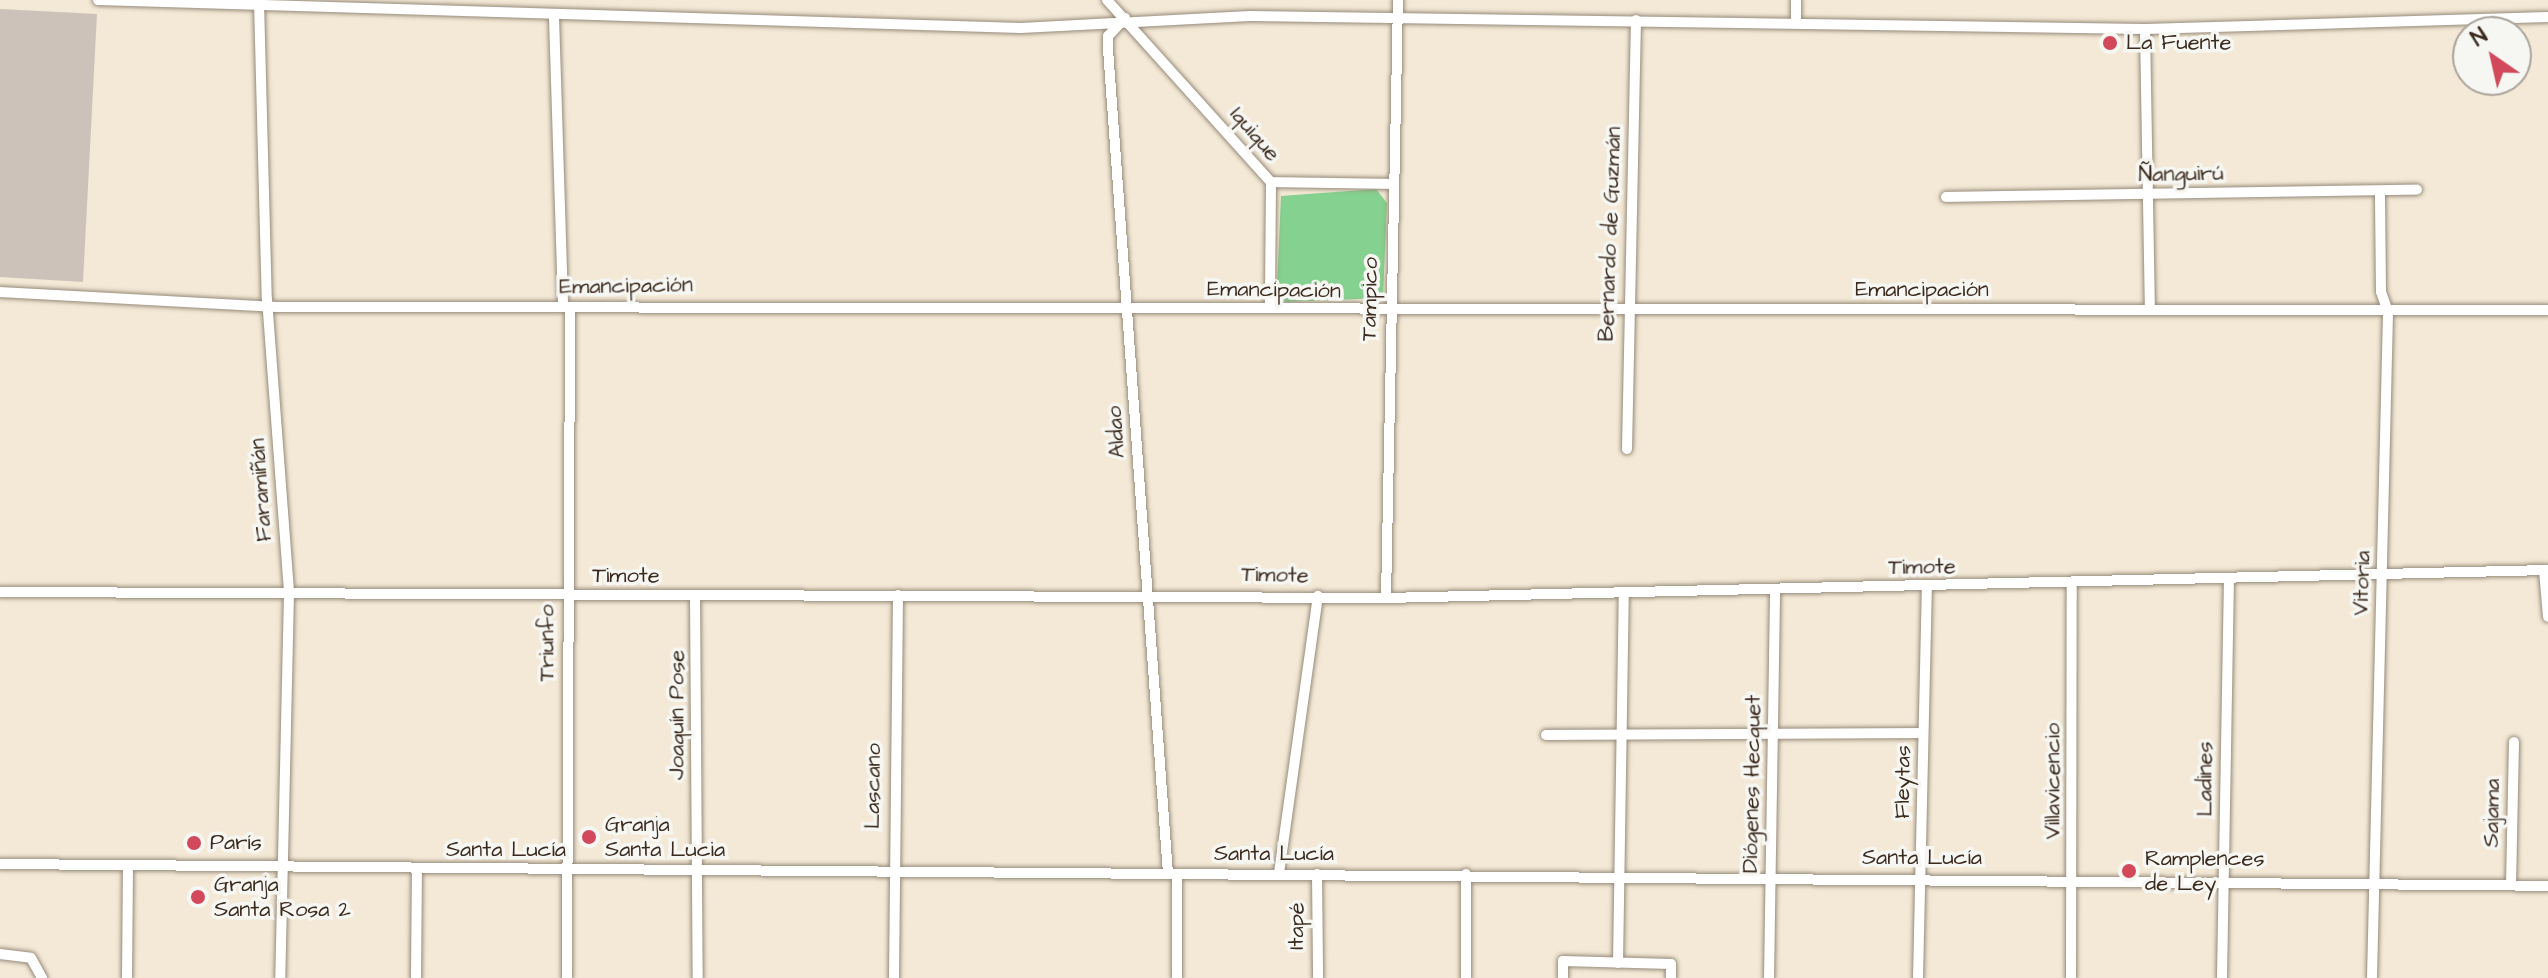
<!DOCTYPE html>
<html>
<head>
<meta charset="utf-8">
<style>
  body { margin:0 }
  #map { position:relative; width:2548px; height:978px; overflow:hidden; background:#f3e9d6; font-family:"Architects Daughter",sans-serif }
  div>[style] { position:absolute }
  .industrial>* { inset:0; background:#ccc2b9 }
  .green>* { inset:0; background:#85d18f }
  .roads { filter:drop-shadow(0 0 2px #978a7a) drop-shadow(0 0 2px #978a7a) }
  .minor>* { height:10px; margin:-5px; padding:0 5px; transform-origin:5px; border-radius:5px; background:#fff }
  .dots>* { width:22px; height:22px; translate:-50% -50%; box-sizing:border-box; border:4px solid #f6f6f2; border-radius:50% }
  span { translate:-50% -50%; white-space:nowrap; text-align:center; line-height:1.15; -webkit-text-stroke:7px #f6f6f2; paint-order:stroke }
  .poi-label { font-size:22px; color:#3b2a1e }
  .left { translate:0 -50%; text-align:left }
  .street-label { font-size:22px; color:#3b2a1e }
  .north { position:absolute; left:2452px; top:16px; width:80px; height:80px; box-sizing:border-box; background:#f6f6f2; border:2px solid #aba49d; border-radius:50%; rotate:326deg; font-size:22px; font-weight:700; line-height:32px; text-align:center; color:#3b2a1e }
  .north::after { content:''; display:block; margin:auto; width:28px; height:36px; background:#d1495b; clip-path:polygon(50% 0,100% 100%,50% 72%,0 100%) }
</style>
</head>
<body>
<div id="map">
  <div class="industrial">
    <div style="clip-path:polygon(0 9px,97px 14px,83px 282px,0 277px)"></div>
  </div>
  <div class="green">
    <div style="clip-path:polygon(1376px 189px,1387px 203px,1383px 298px,1285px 302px,1277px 287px,1281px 196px)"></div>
  </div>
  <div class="roads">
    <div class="minor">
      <div style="left:98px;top:0;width:923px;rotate:1.74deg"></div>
      <div style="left:1021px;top:28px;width:229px;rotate:-3deg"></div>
      <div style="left:1250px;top:16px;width:895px;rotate:0.83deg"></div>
      <div style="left:2145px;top:29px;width:403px;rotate:-1.7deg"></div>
      <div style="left:1107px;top:0;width:245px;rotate:48deg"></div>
      <div style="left:1271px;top:182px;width:126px;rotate:90.5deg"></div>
      <div style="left:259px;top:2px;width:297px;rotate:88.5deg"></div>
      <div style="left:267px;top:299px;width:295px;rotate:85.7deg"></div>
      <div style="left:289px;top:593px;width:385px;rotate:91.3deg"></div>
      <div style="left:554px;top:17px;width:290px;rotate:88.2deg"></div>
      <div style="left:1125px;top:18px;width:25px;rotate:133deg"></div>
      <div style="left:1108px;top:36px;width:13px;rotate:90deg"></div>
      <div style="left:1108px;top:49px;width:827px;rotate:85.84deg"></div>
      <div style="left:1796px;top:22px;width:22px;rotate:-90deg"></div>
      <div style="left:2145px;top:29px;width:281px;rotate:89deg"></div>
      <div style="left:1271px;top:182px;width:121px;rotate:0.9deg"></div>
      <div style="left:1946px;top:197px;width:471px;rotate:-0.9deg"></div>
      <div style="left:0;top:292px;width:277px;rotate:3.1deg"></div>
      <div style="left:277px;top:307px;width:2271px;rotate:0.08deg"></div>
      <div style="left:1627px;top:449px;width:429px;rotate:-88.8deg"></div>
      <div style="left:2544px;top:570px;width:47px;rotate:85.1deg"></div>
      <div style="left:0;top:592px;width:1386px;rotate:0.25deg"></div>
      <div style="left:1386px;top:598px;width:1162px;rotate:-1.38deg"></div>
      <div style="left:695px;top:596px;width:382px;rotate:89.6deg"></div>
      <div style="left:1386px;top:598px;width:598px;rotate:-88.85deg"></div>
      <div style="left:1546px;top:735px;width:377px;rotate:-0.3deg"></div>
      <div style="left:0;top:864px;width:2548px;rotate:0.49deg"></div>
      <div style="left:1279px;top:873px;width:280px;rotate:-82deg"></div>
      <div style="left:1177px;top:874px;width:104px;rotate:90deg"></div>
      <div style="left:1317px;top:874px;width:104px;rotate:89.4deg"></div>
      <div style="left:2511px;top:885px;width:143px;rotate:-88.8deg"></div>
      <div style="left:0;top:954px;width:31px;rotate:7deg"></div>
      <div style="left:31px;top:958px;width:23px;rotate:61deg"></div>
      <div style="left:1618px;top:963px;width:370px;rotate:-89.1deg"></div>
      <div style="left:127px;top:978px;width:111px;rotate:-89.5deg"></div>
      <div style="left:416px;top:978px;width:107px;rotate:-89.5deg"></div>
      <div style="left:567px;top:978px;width:671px;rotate:-89.74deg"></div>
      <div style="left:894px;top:978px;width:383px;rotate:-89.4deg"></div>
      <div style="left:1466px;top:978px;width:104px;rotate:-90deg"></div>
      <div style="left:1563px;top:978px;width:17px;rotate:-90deg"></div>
      <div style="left:1563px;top:961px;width:108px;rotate:1.6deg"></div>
      <div style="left:1671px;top:964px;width:14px;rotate:90deg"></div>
      <div style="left:1769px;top:978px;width:388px;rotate:-89.1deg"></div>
      <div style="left:1918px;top:978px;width:391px;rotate:-88.7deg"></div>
      <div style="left:2071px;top:978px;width:394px;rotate:-89.9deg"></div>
      <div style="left:2222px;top:978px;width:397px;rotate:-89deg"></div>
      <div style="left:2372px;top:978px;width:666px;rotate:-88.62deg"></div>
      <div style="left:2388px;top:312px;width:21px;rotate:-109deg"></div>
      <div style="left:2381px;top:292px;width:101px;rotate:-90.6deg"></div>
    </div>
  </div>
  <div class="dots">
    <div style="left:2110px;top:43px;background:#d1495b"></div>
    <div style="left:589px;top:837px;background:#d1495b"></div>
    <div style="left:194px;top:843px;background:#d1495b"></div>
    <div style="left:2129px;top:871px;background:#d1495b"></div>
    <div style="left:198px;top:897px;background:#d1495b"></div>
  </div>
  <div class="poi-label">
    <span class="left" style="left:2126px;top:43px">La Fuente</span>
    <span class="left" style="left:605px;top:837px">Granja<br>Santa Lucia</span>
    <span class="left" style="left:210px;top:843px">París</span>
    <span class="left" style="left:2145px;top:871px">Ramplences<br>de Ley</span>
    <span class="left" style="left:214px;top:897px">Granja<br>Santa Rosa 2</span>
  </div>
  <div class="street-label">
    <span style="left:1255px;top:134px;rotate:49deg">Iquique</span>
    <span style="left:2181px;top:174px;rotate:-1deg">Ñanguirú</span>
    <span style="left:1610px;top:234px;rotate:-88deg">Bernardo de Guzmán</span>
    <span style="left:626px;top:286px;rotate:-1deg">Emancipación</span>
    <span style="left:1274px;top:290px;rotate:1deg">Emancipación</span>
    <span style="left:1922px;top:290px">Emancipación</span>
    <span style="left:1370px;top:299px;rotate:-89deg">Tampico</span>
    <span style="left:1116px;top:432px;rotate:-94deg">Aldao</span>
    <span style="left:261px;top:490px;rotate:-94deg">Faramiñán</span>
    <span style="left:1922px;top:567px;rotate:-1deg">Timote</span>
    <span style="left:1275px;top:575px;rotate:1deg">Timote</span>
    <span style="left:626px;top:576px">Timote</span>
    <span style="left:2362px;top:583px;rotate:-88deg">Vitoria</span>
    <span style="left:547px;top:643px;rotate:-90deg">Triunfo</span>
    <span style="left:677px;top:715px;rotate:-90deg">Joaquín Pose</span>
    <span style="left:2205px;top:779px;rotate:-90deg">Ladines</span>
    <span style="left:2053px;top:781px;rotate:-90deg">Villavicencio</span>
    <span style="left:1903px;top:782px;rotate:-89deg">Fleytas</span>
    <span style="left:1752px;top:784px;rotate:-89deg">Diógenes Hecquet</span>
    <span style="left:873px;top:786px;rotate:-89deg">Lascano</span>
    <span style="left:2492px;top:813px;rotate:-89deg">Sajama</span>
    <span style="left:506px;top:850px">Santa Lucía</span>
    <span style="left:1274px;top:854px">Santa Lucía</span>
    <span style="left:1922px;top:858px">Santa Lucía</span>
    <span style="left:1297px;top:926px;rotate:-90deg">Itapé</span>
  </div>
  <div class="north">N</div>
</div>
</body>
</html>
